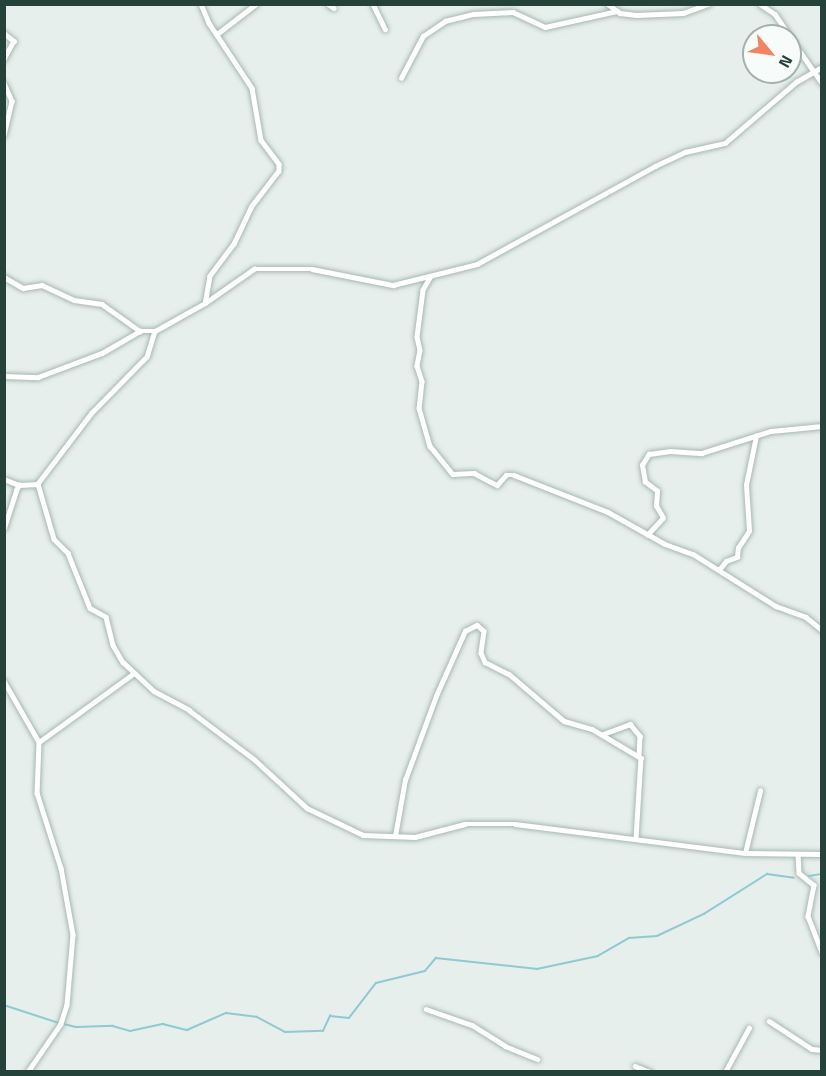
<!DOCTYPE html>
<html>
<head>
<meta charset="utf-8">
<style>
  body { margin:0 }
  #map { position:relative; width:826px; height:1076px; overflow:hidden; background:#e6efeb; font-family:"Titillium Web",sans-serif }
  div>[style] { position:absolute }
  .stream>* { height:1.5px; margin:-0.75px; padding:0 0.75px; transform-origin:0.75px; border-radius:0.75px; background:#8ec9d4 }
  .roads { filter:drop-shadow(0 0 2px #a8b8b2) drop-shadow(0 0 2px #a8b8b2) }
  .street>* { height:4.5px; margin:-2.25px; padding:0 2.25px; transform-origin:2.25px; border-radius:2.25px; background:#fff }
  span { translate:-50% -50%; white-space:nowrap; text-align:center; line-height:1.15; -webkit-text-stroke:4.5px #f7fbf9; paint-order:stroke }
  .frame { position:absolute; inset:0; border:6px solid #24423a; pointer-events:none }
  .north { position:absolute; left:742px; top:24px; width:60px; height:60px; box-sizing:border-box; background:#f7fbf9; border:2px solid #a3b1ad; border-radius:50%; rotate:119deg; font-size:16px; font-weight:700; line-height:24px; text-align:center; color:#24423a }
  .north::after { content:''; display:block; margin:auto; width:21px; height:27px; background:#f4845f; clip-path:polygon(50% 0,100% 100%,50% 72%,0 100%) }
</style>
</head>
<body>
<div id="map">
  <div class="stream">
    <div style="left:809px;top:876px;width:13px;rotate:-9deg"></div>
    <div style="left:4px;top:1005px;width:58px;rotate:18.1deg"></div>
    <div style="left:64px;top:1024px;width:12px;rotate:14deg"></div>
    <div style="left:76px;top:1027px;width:37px;rotate:-2deg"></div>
    <div style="left:113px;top:1026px;width:18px;rotate:16deg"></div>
    <div style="left:130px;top:1031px;width:34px;rotate:-12deg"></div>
    <div style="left:163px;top:1024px;width:25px;rotate:14deg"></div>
    <div style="left:187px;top:1030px;width:43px;rotate:-23.6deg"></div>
    <div style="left:226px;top:1013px;width:31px;rotate:7deg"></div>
    <div style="left:257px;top:1017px;width:32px;rotate:28deg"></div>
    <div style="left:285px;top:1032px;width:38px;rotate:-2deg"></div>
    <div style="left:323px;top:1031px;width:17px;rotate:-65deg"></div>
    <div style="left:330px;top:1016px;width:19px;rotate:6deg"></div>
    <div style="left:349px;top:1018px;width:44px;rotate:-52.4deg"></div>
    <div style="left:376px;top:983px;width:50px;rotate:-13.8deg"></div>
    <div style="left:425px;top:971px;width:17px;rotate:-50deg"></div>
    <div style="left:436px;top:958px;width:102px;rotate:6.2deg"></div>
    <div style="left:537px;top:969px;width:62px;rotate:-12deg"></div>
    <div style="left:598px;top:956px;width:36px;rotate:-30deg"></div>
    <div style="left:629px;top:938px;width:28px;rotate:-4deg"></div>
    <div style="left:657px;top:936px;width:52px;rotate:-25.1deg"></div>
    <div style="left:704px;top:914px;width:75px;rotate:-32.4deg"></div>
    <div style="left:767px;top:874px;width:27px;rotate:8deg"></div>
  </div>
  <div class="roads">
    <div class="street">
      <div style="left:201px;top:4px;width:21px;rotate:67deg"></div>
      <div style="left:209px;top:23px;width:78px;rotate:56.5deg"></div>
      <div style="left:252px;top:88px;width:53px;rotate:80.2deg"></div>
      <div style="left:261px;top:140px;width:30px;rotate:53deg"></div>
      <div style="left:279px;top:164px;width:7px;rotate:90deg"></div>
      <div style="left:279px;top:171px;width:44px;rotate:127.6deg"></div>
      <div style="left:252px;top:206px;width:42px;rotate:115.3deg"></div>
      <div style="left:234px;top:244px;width:40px;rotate:127deg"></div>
      <div style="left:210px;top:276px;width:27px;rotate:100deg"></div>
      <div style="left:328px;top:4px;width:7px;rotate:34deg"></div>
      <div style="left:373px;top:4px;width:28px;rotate:64deg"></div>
      <div style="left:608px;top:4px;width:15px;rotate:37deg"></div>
      <div style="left:620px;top:13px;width:16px;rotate:7deg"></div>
      <div style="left:636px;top:15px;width:47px;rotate:-2.4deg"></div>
      <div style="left:683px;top:13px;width:27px;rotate:-20deg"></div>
      <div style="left:760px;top:4px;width:18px;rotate:34deg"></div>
      <div style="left:775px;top:14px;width:27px;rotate:56deg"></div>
      <div style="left:4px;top:33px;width:13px;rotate:39deg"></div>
      <div style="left:14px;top:41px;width:21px;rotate:119deg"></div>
      <div style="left:217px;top:34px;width:49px;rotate:-37.6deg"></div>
      <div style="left:790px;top:37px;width:56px;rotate:55.2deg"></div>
      <div style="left:401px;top:78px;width:47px;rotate:-62.4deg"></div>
      <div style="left:423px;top:36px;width:27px;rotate:-34deg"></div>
      <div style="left:445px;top:21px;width:29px;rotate:-14deg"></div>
      <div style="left:473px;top:14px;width:40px;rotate:-2.9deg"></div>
      <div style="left:513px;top:12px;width:35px;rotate:25deg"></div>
      <div style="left:545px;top:27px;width:74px;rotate:-12.5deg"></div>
      <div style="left:4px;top:83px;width:20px;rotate:66deg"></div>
      <div style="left:12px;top:101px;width:35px;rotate:103deg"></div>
      <div style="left:431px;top:276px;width:16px;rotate:120deg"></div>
      <div style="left:423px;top:290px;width:47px;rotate:97.3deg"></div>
      <div style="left:417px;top:337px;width:13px;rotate:77deg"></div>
      <div style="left:420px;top:350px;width:16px;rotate:101deg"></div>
      <div style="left:417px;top:366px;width:16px;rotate:72deg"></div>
      <div style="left:422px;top:381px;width:27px;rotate:96deg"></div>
      <div style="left:419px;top:408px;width:40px;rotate:74deg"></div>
      <div style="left:430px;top:446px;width:36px;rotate:51deg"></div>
      <div style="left:453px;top:474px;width:21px;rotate:-3deg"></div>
      <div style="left:474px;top:473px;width:26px;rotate:28deg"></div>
      <div style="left:497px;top:485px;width:13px;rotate:-48deg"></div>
      <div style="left:506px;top:475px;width:8px"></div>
      <div style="left:514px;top:475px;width:101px;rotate:21.5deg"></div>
      <div style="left:608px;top:512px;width:65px;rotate:29.3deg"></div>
      <div style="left:665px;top:544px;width:30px;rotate:20deg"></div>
      <div style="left:693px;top:554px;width:98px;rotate:32.1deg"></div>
      <div style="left:776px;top:606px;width:32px;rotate:20deg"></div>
      <div style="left:806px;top:617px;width:21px;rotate:39deg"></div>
      <div style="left:4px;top:277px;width:22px;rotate:30deg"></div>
      <div style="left:23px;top:288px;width:19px;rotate:-9deg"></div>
      <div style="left:42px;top:285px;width:35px;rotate:25deg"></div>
      <div style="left:74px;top:300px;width:28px;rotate:8deg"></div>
      <div style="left:102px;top:304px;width:47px;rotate:35.4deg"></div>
      <div style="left:155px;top:331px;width:27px;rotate:107deg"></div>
      <div style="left:147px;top:357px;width:78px;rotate:134.5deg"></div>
      <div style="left:92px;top:413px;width:89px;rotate:127.3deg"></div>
      <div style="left:38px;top:484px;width:57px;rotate:73.8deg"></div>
      <div style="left:54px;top:539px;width:20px;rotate:45deg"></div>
      <div style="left:68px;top:553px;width:59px;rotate:68.2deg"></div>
      <div style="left:90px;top:608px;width:18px;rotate:29deg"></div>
      <div style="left:106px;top:617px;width:29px;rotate:76deg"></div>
      <div style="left:113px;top:645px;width:20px;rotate:60deg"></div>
      <div style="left:123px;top:662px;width:42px;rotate:43.1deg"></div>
      <div style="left:154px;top:691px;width:40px;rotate:28deg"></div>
      <div style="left:189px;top:710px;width:83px;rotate:37.1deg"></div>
      <div style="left:255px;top:760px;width:71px;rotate:42.7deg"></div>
      <div style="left:307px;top:808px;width:62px;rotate:25.7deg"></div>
      <div style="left:363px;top:835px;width:52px;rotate:2.2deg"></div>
      <div style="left:415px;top:837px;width:52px;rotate:-14.6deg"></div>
      <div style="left:465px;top:824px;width:50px"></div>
      <div style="left:515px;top:824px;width:232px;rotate:7.2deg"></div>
      <div style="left:745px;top:853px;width:77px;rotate:0.7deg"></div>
      <div style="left:4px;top:376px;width:34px;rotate:2deg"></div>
      <div style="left:38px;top:377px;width:68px;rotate:-20.6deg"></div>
      <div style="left:102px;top:353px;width:44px;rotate:-30.1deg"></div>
      <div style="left:140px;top:331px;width:15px"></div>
      <div style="left:155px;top:331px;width:57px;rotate:-29.2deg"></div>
      <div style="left:205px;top:303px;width:60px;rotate:-34.8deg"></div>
      <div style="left:254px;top:269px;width:58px"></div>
      <div style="left:312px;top:269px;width:83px;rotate:11.2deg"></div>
      <div style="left:393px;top:285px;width:87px;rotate:-14deg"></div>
      <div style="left:477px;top:264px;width:203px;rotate:-28.8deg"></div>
      <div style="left:655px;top:166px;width:33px;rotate:-25deg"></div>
      <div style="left:685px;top:152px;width:41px;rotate:-12.7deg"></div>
      <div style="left:725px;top:143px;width:94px;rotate:-40.7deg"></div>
      <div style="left:796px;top:82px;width:30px;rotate:-30deg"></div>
      <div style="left:4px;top:479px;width:16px;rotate:22deg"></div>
      <div style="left:4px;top:528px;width:40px;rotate:-72deg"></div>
      <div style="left:16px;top:490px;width:6px;rotate:-59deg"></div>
      <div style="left:19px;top:485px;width:19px;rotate:-3deg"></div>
      <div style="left:647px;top:535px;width:23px;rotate:-47deg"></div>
      <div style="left:663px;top:518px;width:14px;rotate:-120deg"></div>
      <div style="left:656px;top:506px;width:15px;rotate:-86deg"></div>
      <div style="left:657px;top:491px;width:15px;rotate:-143deg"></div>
      <div style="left:645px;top:482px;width:17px;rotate:-100deg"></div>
      <div style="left:642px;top:465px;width:13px;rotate:-58deg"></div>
      <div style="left:649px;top:454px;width:21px;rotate:-8deg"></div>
      <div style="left:670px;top:451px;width:32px;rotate:4deg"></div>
      <div style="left:702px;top:453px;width:72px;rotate:-17.7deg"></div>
      <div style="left:771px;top:431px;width:51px;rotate:-5.6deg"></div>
      <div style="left:719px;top:570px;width:11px;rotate:-52deg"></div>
      <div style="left:726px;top:561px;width:12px;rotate:-20deg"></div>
      <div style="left:737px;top:557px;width:9px;rotate:-84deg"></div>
      <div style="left:738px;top:548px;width:20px;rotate:-57deg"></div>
      <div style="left:749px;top:531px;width:46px;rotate:-93.7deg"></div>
      <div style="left:746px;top:485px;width:50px;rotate:-78.5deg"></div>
      <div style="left:4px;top:681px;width:70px;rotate:60.2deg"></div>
      <div style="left:39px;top:742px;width:51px;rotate:92.2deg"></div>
      <div style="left:37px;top:793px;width:79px;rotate:72.3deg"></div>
      <div style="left:61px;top:868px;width:68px;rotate:79.8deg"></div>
      <div style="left:73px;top:935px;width:70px;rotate:94.9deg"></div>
      <div style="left:67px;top:1005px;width:20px;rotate:108deg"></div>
      <div style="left:61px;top:1024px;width:58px;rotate:124.5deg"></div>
      <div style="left:603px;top:734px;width:29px;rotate:-20deg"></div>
      <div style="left:630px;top:724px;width:16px;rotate:50deg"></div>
      <div style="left:640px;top:736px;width:19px;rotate:93deg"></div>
      <div style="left:39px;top:742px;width:116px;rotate:-35.9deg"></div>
      <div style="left:395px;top:836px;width:57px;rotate:-79.9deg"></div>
      <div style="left:405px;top:780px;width:90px;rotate:-69.7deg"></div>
      <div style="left:436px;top:696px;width:71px;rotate:-66deg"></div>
      <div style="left:465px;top:631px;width:13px;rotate:-27deg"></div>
      <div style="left:477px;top:625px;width:9px;rotate:41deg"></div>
      <div style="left:484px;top:631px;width:22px;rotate:98deg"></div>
      <div style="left:481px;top:653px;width:10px;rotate:66deg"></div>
      <div style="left:485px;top:662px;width:27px;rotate:27deg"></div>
      <div style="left:509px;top:674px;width:72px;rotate:40.5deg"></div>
      <div style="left:564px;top:721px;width:29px;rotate:16deg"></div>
      <div style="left:592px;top:729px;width:57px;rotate:30.6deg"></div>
      <div style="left:641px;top:758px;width:79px;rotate:93.6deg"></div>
      <div style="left:745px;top:853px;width:64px;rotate:-76.4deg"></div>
      <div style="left:798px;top:854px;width:19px;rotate:87deg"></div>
      <div style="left:799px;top:873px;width:19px;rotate:39deg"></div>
      <div style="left:814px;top:885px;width:32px;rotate:101deg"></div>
      <div style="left:808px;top:916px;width:39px;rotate:69deg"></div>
      <div style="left:426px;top:1009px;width:49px;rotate:19.2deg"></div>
      <div style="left:472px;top:1025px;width:39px;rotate:32deg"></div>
      <div style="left:505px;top:1046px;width:35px;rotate:22deg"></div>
      <div style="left:769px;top:1021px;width:51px;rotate:33.1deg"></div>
      <div style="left:812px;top:1049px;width:10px;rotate:6deg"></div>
      <div style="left:635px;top:1066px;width:16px;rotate:22deg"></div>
      <div style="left:725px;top:1072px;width:50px;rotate:-61.4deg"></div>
    </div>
  </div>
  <div class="frame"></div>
  <div class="north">N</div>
</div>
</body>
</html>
